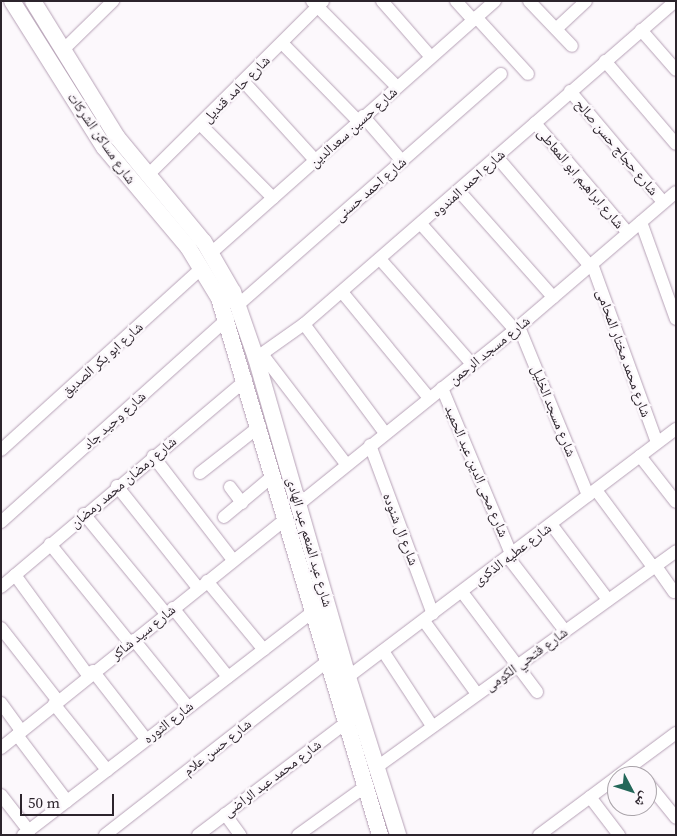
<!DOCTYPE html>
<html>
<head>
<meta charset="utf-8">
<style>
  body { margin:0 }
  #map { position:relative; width:677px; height:836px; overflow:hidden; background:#fcf8fc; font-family:"Source Serif 4","Noto Naskh Arabic",serif }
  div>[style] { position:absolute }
  .roads { filter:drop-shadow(0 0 1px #b6a1b6) drop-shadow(0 0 1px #b6a1b6) }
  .minor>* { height:12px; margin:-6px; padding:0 6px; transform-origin:6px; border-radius:6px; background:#fff }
  .tertiary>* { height:16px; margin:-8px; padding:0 8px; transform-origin:8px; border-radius:8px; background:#fff }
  span { translate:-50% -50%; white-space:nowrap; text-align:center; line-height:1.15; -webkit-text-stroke:4.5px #fcf8fc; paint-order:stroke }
  .street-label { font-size:14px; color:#2c242c }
  .frame { position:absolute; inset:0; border:2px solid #2c242c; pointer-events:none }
  .north { position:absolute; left:607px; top:766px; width:50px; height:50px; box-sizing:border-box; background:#fcf8fc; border:1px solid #a9a3a9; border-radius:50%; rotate:130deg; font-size:14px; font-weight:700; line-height:20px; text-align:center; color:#2c242c }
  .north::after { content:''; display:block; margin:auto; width:18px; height:22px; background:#236759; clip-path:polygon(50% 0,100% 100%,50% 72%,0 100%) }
  .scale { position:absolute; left:20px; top:794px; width:94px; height:22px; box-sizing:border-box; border:2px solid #2c242c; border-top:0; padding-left:6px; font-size:15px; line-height:18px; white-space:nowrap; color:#2c242c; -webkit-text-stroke:4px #fcf8fc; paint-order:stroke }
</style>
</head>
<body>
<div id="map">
  <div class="roads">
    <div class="minor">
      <div style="left:312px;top:1px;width:121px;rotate:45.3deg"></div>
      <div style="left:382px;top:1px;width:74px;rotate:48.8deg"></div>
      <div style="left:456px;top:1px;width:25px;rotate:48deg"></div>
      <div style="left:529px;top:1px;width:62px;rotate:46.3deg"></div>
      <div style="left:476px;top:17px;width:77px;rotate:47.6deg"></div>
      <div style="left:556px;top:29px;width:41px;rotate:-43deg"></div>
      <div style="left:641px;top:30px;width:53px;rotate:48.8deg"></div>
      <div style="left:282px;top:43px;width:109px;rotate:45.7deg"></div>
      <div style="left:64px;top:49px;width:69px;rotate:-44.4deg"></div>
      <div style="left:605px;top:61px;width:109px;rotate:49.5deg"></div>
      <div style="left:244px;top:82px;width:105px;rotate:47.7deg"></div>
      <div style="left:570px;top:91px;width:145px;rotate:50deg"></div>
      <div style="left:363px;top:116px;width:60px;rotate:49.1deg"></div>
      <div style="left:535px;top:123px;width:144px;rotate:49.8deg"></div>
      <div style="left:200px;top:124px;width:104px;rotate:45.4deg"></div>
      <div style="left:497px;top:157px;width:143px;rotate:49.5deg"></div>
      <div style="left:147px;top:176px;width:248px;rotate:-44.8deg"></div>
      <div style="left:459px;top:191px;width:142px;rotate:48.4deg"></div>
      <div style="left:641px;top:222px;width:103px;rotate:70.2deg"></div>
      <div style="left:421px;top:224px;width:142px;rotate:48.4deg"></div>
      <div style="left:211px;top:253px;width:380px;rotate:-41.6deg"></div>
      <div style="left:380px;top:259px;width:140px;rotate:48.8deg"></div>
      <div style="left:592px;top:264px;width:190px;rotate:70deg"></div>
      <div style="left:342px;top:292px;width:137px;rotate:50.6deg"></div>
      <div style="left:238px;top:305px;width:350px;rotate:-41.3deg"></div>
      <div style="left:304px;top:324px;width:136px;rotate:53.4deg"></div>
      <div style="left:519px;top:327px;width:182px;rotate:67.7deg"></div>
      <div style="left:262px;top:354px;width:138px;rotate:52.6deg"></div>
      <div style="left:256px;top:358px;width:59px;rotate:-35.3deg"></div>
      <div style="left:304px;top:324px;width:492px;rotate:-41deg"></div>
      <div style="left:442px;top:388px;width:180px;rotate:67.4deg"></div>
      <div style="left:370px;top:445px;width:180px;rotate:69.6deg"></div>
      <div style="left:1px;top:450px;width:271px;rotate:-42.2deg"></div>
      <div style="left:153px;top:456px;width:131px;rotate:52.4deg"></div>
      <div style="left:640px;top:456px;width:58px;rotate:52deg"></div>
      <div style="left:200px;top:473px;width:76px;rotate:-38.1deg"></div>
      <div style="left:117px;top:486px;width:130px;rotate:51.5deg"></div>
      <div style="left:230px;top:487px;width:20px;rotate:53deg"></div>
      <div style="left:596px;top:490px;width:96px;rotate:53.5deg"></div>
      <div style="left:299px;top:504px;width:277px;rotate:-38.9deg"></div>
      <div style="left:515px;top:330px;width:212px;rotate:-40.6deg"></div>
      <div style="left:84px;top:514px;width:129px;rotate:50.6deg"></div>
      <div style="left:224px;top:517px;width:65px;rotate:-40deg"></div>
      <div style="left:1px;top:522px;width:305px;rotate:-41.9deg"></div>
      <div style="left:551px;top:524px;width:95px;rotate:53.1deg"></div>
      <div style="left:50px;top:544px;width:127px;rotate:51.1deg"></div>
      <div style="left:508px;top:557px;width:93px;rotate:52.4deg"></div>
      <div style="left:655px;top:565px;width:33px;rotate:55deg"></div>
      <div style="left:15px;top:575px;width:124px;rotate:53.9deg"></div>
      <div style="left:207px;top:581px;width:89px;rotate:50.4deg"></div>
      <div style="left:1px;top:587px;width:321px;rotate:-40.2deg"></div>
      <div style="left:462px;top:592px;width:125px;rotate:53.1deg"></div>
      <div style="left:173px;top:608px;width:88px;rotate:51.4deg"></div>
      <div style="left:424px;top:621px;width:90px;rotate:54deg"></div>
      <div style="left:1px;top:628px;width:93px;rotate:52deg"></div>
      <div style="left:134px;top:640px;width:86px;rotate:51.1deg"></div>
      <div style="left:383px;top:651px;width:90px;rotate:56.8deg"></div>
      <div style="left:93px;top:671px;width:86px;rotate:52.1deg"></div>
      <div style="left:348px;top:677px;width:411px;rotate:-37.1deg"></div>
      <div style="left:1px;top:703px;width:34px;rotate:54deg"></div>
      <div style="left:54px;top:704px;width:85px;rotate:51.2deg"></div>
      <div style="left:17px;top:735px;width:83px;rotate:52.9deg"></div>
      <div style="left:1px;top:748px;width:367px;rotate:-38.8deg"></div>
      <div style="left:377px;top:767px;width:369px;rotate:-35.8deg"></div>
      <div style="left:618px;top:776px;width:72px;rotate:-36.6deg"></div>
      <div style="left:647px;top:782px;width:46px;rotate:51.1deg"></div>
      <div style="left:1px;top:795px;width:46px;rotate:52.1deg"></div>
      <div style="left:590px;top:797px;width:48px;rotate:52.7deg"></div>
      <div style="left:225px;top:814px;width:26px;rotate:54deg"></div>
      <div style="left:23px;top:835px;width:367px;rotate:-37.6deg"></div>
      <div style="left:105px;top:835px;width:284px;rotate:-38deg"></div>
      <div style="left:198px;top:835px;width:187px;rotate:-37.2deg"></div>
      <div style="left:298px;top:835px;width:84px;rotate:-35.8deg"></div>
      <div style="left:539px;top:835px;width:97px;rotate:-36.6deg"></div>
    </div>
    <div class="tertiary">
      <div style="left:12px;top:1px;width:173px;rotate:57.8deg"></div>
      <div style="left:104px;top:147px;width:131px;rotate:50deg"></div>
      <div style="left:188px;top:247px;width:60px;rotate:58.7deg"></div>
      <div style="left:219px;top:298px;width:561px;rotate:73.31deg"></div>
      <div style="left:33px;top:1px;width:160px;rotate:58.3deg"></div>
      <div style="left:117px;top:137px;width:136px;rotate:50.4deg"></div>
      <div style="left:204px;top:242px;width:58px;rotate:59.9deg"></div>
      <div style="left:233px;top:292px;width:70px;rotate:70.8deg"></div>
      <div style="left:256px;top:358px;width:332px;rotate:73.9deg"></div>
      <div style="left:348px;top:677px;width:166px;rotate:72.4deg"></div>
    </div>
  </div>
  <div class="street-label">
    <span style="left:236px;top:89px;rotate:-45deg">شارع حامد قنديل</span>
    <span style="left:353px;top:127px;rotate:-42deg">شارع حسين سعدالدين</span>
    <span style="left:102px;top:138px;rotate:55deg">شارع مساكن الشركات</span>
    <span style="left:617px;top:147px;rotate:50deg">شارع حجاج حسن صالح</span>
    <span style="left:581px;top:178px;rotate:50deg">شارع ابراهيم ابو المعاطى</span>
    <span style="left:468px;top:183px;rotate:-42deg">شارع احمد المندوه</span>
    <span style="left:370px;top:189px;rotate:-41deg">شارع احمد حسنى</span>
    <span style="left:489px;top:350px;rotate:-39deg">شارع مسجد الرحمن</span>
    <span style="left:624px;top:353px;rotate:70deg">شارع محمد مختار المحامى</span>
    <span style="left:102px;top:359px;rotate:-42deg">شارع ابو بكر الصديق</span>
    <span style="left:554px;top:411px;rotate:68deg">شارع مسجد الخليل</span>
    <span style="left:114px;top:420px;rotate:-42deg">شارع وحيد جاد</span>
    <span style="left:477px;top:471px;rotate:67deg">شارع محى الدين عبد الحميد</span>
    <span style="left:123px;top:482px;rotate:-40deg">شارع رمضان محمد رمضان</span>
    <span style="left:401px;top:529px;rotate:69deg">شارع ال شنوده</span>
    <span style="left:310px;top:542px;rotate:74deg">شارع عبد المنعم عبد الهادى</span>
    <span style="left:512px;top:554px;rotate:-37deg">شارع عطيه الذكرى</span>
    <span style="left:143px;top:632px;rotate:-39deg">شارع سيد شاكر</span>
    <span style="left:526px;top:659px;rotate:-36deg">شارع فتحي الكومى</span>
    <span style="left:168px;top:722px;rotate:-38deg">شارع الثوره</span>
    <span style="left:217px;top:747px;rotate:-38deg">شارع حسن علام</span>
    <span style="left:272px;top:778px;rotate:-37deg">شارع محمد عبد الراضى</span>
  </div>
  <div class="frame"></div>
  <div class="north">ش</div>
  <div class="scale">50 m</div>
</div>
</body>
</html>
